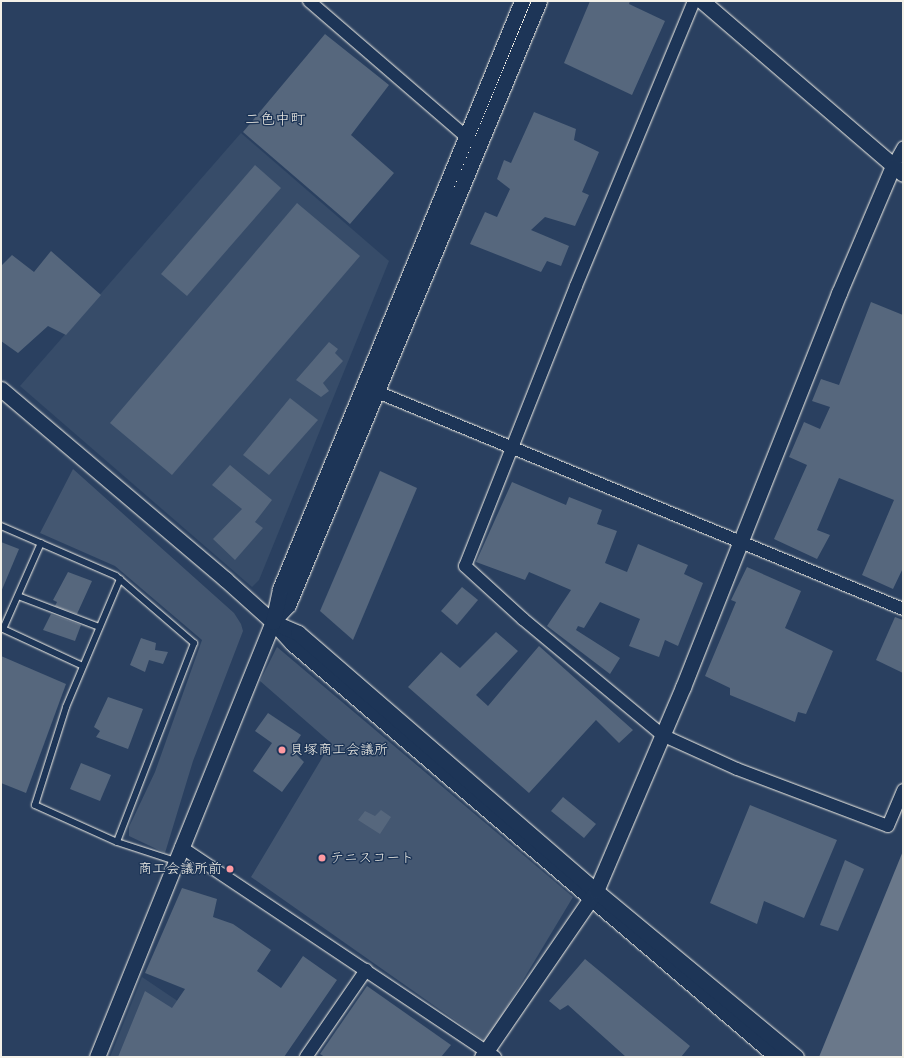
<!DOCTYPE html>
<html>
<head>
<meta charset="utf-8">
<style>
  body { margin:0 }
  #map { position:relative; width:904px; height:1058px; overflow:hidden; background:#2a4060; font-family:"Balsamiq Sans","Klee One",sans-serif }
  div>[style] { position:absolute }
  .built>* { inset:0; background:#374c69 }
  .green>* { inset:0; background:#445771 }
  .water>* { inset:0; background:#6a788a }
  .building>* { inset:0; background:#56677d }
  .roads { filter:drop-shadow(0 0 1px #f4f1e8) drop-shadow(0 0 1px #f4f1e8) }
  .service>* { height:6px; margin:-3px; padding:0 3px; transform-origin:3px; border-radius:3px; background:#1d3557 }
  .minor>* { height:12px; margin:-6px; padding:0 6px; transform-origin:6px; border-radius:6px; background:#1d3557 }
  .tertiary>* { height:15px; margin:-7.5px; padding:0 7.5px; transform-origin:7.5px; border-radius:7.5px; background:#1d3557 }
  .dots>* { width:11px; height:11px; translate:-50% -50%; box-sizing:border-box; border:2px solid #1d3557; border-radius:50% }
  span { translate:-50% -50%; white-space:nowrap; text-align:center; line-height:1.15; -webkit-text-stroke:3px #1d3557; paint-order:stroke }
  .poi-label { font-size:14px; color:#f4f1e8 }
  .left { translate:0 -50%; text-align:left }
  .right { translate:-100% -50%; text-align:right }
  .neighbourhood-label { font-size:15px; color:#f4f1e8 }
  .frame { position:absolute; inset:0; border:2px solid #f4f1e8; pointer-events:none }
</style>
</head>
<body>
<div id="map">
  <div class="built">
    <div style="clip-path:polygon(241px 133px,389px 261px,259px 580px,252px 587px,20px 386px)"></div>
    <div style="clip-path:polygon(142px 977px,231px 1037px,217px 1057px,110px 1057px)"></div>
  </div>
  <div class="green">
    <div style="clip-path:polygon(73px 469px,234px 613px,241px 624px,243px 631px,193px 761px,165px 853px,129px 836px,129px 827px,155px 772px,202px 640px,115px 566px,40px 533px)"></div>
    <div style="clip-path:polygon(277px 647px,573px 897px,486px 1042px,251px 877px,331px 743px,260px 681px)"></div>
  </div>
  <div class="water">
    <div style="clip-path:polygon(903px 851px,903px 1057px,819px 1057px)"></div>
  </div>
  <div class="building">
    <div style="clip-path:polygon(590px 1px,630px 1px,629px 4px,665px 21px,632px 95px,564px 63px)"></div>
    <div style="clip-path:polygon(325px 34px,389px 85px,351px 135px,394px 173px,350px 224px,243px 132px)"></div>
    <div style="clip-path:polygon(534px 112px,576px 129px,574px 140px,599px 152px,582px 192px,589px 195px,575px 226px,545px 217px,531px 230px,569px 246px,561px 266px,547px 261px,541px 272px,470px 244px,485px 212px,497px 217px,510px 189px,497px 179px,504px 160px,511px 163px)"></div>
    <div style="clip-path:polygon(255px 165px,281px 188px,187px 296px,161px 274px)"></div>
    <div style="clip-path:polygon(297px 203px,360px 256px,172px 475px,110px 423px)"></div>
    <div style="clip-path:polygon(51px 251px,101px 295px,66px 335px,48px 326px,18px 353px,1px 341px,1px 266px,12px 255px,34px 272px)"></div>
    <div style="clip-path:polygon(871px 302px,903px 315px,903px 568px,893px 589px,862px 575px,894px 500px,839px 478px,817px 530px,830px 535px,817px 559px,774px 539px,807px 465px,789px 457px,804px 422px,820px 429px,830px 407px,812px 401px,821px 379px,839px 385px)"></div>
    <div style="clip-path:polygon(329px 342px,338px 349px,335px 353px,343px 361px,323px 383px,329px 391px,321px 397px,296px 380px)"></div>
    <div style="clip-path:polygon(290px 398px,318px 420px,269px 475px,243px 455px)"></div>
    <div style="clip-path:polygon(230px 465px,272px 500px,255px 522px,263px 528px,235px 560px,213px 539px,242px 509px,212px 485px)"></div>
    <div style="clip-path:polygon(380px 471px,417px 488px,353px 640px,320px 611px)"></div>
    <div style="clip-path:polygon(512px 482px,566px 505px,569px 497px,602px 510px,597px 524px,617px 531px,605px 563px,627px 572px,638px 544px,688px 565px,684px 574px,703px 583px,678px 646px,665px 640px,659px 657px,629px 646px,640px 619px,600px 602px,584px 628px,578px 626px,576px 630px,620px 658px,610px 674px,547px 626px,571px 590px,529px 572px,525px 580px,476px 562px)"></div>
    <div style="clip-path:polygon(1px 542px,19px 549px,1px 592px)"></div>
    <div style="clip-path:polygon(747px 567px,801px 591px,785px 628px,833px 651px,806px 714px,798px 712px,795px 722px,730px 695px,730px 688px,705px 676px,736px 602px,731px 600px)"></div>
    <div style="clip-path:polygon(68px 572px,92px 581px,77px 614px,55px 606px,57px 602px,53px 600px)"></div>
    <div style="clip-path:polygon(462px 587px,478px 600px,457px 625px,441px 611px)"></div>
    <div style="clip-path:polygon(51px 614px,81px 625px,75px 641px,43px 630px)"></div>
    <div style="clip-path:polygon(895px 617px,903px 620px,903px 673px,876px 660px)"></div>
    <div style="clip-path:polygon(496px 632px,518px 651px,476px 695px,488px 706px,539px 646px,633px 730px,619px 743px,596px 720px,529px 793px,408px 687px,441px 652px,460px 668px)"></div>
    <div style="clip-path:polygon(141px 638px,156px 643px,155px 650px,168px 652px,163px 664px,149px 660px,145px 672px,130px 665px)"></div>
    <div style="clip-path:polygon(1px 656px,66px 684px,26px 793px,1px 783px)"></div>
    <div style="clip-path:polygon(108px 697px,143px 709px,128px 749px,96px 737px,100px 731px,94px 727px)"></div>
    <div style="clip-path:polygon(268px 713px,301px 735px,295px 744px,298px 747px,295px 753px,304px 762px,282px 792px,253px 771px,272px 743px,255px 731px)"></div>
    <div style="clip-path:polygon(81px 763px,111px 775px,100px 801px,70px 789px)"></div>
    <div style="clip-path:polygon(563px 797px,596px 824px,584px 838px,551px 811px)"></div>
    <div style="clip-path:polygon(750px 805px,837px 840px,804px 918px,764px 901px,757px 924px,710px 903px)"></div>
    <div style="clip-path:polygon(381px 810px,391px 817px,380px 834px,358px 820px,365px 811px,375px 816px)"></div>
    <div style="clip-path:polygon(845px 860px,864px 869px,838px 931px,820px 925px)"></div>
    <div style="clip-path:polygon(182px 888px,217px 899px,213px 917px,233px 924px,271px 950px,257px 971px,281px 988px,303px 956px,337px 980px,284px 1057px,118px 1057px,145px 991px,172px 1008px,185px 989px,145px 973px)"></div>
    <div style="clip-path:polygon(585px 959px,690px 1046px,681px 1057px,626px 1057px,568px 1005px,560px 1010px,549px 1001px)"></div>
    <div style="clip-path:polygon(367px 986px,451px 1045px,441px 1057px,325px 1057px,320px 1054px)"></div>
  </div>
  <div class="roads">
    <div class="service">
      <div style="left:1px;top:526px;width:125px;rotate:23.5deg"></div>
      <div style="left:116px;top:576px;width:103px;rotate:40.7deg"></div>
      <div style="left:194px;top:643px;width:213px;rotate:111.2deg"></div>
      <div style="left:117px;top:842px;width:61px;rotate:18.1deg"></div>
      <div style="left:18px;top:596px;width:87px;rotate:20.9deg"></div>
      <div style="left:1px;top:628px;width:90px;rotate:24.9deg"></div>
      <div style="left:3px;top:629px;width:94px;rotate:-66.2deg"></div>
      <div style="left:117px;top:842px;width:90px;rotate:-155.7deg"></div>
      <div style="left:35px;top:805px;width:103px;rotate:-72.4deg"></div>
      <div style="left:66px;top:707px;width:139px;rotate:-67.1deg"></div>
    </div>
    <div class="minor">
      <div style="left:309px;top:1px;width:214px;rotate:40.8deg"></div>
      <div style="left:694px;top:1px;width:308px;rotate:112.5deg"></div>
      <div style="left:576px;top:286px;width:301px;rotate:111.6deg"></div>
      <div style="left:465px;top:566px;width:79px;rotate:42.4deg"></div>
      <div style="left:523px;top:619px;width:181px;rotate:39.8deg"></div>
      <div style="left:662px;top:735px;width:82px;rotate:24.4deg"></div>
      <div style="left:737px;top:769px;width:161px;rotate:20.7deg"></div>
      <div style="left:888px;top:826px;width:39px;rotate:-67deg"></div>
      <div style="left:893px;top:166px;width:21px;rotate:-61deg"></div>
      <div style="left:370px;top:389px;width:577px;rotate:22.43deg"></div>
      <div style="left:181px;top:847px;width:378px;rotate:33.8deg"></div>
      <div style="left:306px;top:1057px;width:106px;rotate:-55.4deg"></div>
    </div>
    <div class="tertiary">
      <div style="left:702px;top:1px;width:265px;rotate:40.7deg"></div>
      <div style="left:1px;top:389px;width:294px;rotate:40.3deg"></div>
      <div style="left:225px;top:579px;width:64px;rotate:41.9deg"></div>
      <div style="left:273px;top:622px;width:28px;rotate:48deg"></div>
      <div style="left:292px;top:643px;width:638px;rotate:40.48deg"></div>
      <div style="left:273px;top:621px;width:22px;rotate:-47deg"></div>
      <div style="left:288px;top:605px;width:654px;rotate:-67.43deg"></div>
      <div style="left:277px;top:624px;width:23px;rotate:23deg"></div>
      <div style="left:298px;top:633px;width:394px;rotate:40.9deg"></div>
      <div style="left:596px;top:891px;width:260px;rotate:39.7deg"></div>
      <div style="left:97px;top:1057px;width:469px;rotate:-68deg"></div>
      <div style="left:273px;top:622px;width:34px;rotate:-78deg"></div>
      <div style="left:280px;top:589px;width:636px;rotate:-67.63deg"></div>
      <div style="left:482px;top:1057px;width:201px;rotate:-55.5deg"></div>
      <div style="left:596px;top:891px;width:222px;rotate:-66.9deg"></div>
      <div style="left:683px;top:687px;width:424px;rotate:-68.4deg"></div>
      <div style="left:839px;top:293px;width:138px;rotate:-67deg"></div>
    </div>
  </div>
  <div class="dots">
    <div style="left:282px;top:750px;background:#ff9aa2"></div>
    <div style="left:322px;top:858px;background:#ff9aa2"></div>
    <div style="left:230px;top:869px;background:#ff9aa2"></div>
  </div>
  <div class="poi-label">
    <span class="left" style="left:290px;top:750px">貝塚商工会議所</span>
    <span class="left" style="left:330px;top:858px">テニスコート</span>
    <span class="right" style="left:222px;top:869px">商工会議所前</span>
  </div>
  <div class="neighbourhood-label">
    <span style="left:275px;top:120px">二色中町</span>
  </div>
  <div class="frame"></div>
</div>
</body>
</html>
